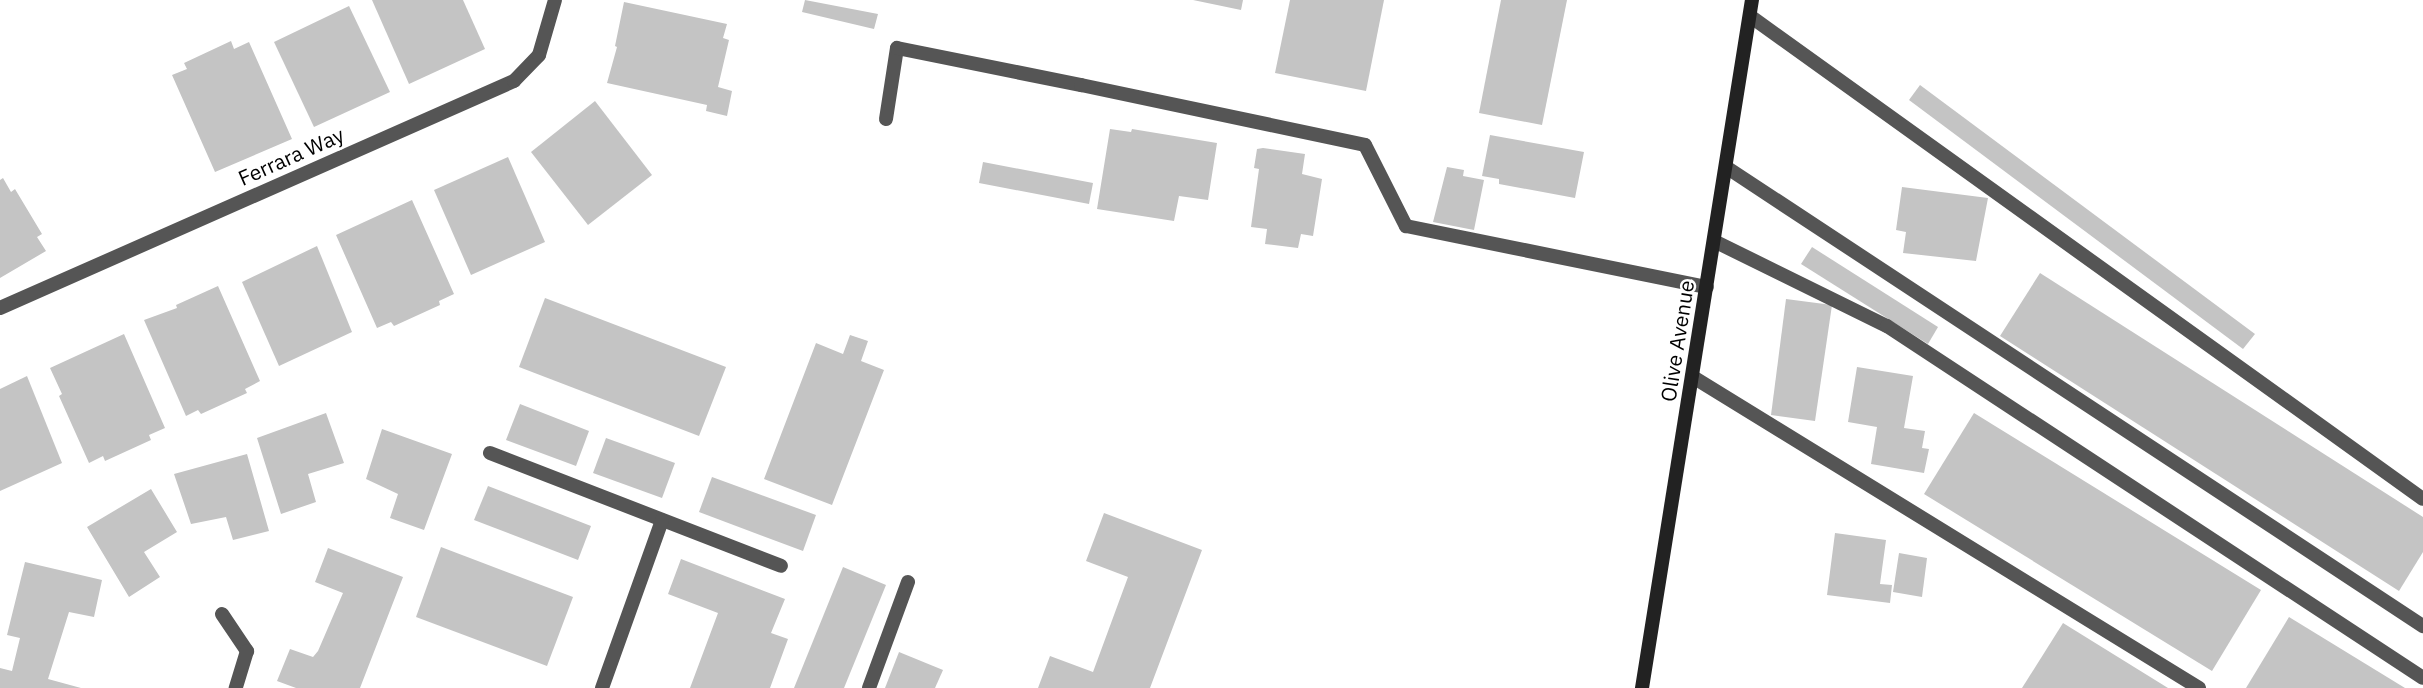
<!DOCTYPE html>
<html>
<head>
<meta charset="utf-8">
<style>
  body { margin:0 }
  #map { position:relative; width:2423px; height:688px; overflow:hidden; background:#fff; font-family:"IBM Plex Sans",sans-serif }
  div>[style] { position:absolute }
  .building>* { inset:0; background:#c4c4c4 }
  .lane>* { height:14px; margin:-7px; padding:0 7px; transform-origin:7px; border-radius:7px; background:#555 }
  .street>* { height:14px; margin:-7px; padding:0 7px; transform-origin:7px; border-radius:7px; background:#555 }
  .secondary>* { height:14px; margin:-7px; padding:0 7px; transform-origin:7px; border-radius:7px; background:#222 }
  span { translate:-50% -50%; white-space:nowrap; text-align:center; line-height:1.15; -webkit-text-stroke:5px #fff; paint-order:stroke }
  .street-label { font-size:21px; color:#000 }
</style>
</head>
<body>
<div id="map">
  <div class="building">
    <div style="clip-path:polygon(372px 0,463px 0,485px 49px,409px 84px)"></div>
    <div style="clip-path:polygon(805px 0,878px 14px,874px 29px,802px 12px)"></div>
    <div style="clip-path:polygon(1193px 0,1243px 0,1241px 10px)"></div>
    <div style="clip-path:polygon(1290px 0,1384px 0,1366px 91px,1275px 73px)"></div>
    <div style="clip-path:polygon(1501px 0,1567px 0,1542px 125px,1479px 113px)"></div>
    <div style="clip-path:polygon(624px 2px,727px 24px,723px 38px,729px 40px,718px 87px,732px 91px,727px 116px,706px 111px,707px 105px,607px 83px,617px 47px,615px 46px)"></div>
    <div style="clip-path:polygon(349px 6px,390px 92px,314px 127px,274px 42px)"></div>
    <div style="clip-path:polygon(231px 41px,234px 49px,249px 42px,292px 139px,215px 172px,172px 75px,187px 69px,184px 63px)"></div>
    <div style="clip-path:polygon(1920px 85px,2255px 334px,2243px 349px,1909px 100px)"></div>
    <div style="clip-path:polygon(595px 101px,652px 175px,588px 225px,531px 152px)"></div>
    <div style="clip-path:polygon(1110px 129px,1131px 132px,1132px 129px,1217px 143px,1208px 200px,1179px 196px,1174px 221px,1097px 209px)"></div>
    <div style="clip-path:polygon(1490px 135px,1584px 152px,1575px 198px,1499px 184px,1499px 179px,1482px 176px)"></div>
    <div style="clip-path:polygon(1263px 148px,1305px 154px,1302px 174px,1322px 179px,1313px 236px,1301px 234px,1298px 248px,1265px 244px,1267px 229px,1251px 227px,1259px 169px,1254px 168px,1257px 149px)"></div>
    <div style="clip-path:polygon(508px 157px,545px 242px,471px 275px,434px 190px)"></div>
    <div style="clip-path:polygon(983px 162px,1093px 183px,1089px 204px,979px 183px)"></div>
    <div style="clip-path:polygon(1447px 167px,1464px 170px,1463px 176px,1484px 180px,1474px 230px,1433px 222px)"></div>
    <div style="clip-path:polygon(3px 178px,11px 192px,15px 189px,42px 234px,37px 237px,46px 251px,0 278px,0 180px)"></div>
    <div style="clip-path:polygon(1902px 187px,1988px 198px,1976px 261px,1903px 253px,1906px 232px,1896px 230px)"></div>
    <div style="clip-path:polygon(412px 200px,454px 294px,439px 301px,440px 305px,394px 326px,391px 322px,377px 328px,336px 235px)"></div>
    <div style="clip-path:polygon(317px 246px,352px 332px,279px 366px,242px 282px)"></div>
    <div style="clip-path:polygon(1812px 247px,1938px 327px,1928px 344px,1801px 264px)"></div>
    <div style="clip-path:polygon(2040px 273px,2423px 517px,2423px 552px,2399px 591px,2000px 336px)"></div>
    <div style="clip-path:polygon(218px 286px,260px 381px,245px 389px,247px 393px,201px 414px,198px 410px,186px 416px,144px 320px,177px 308px,176px 305px)"></div>
    <div style="clip-path:polygon(545px 298px,726px 367px,699px 436px,519px 367px)"></div>
    <div style="clip-path:polygon(1786px 299px,1832px 305px,1815px 421px,1771px 415px)"></div>
    <div style="clip-path:polygon(124px 334px,165px 428px,149px 435px,151px 440px,105px 461px,103px 456px,89px 463px,59px 396px,62px 394px,50px 368px)"></div>
    <div style="clip-path:polygon(850px 335px,868px 341px,861px 361px,884px 370px,832px 505px,764px 479px,816px 343px,843px 354px)"></div>
    <div style="clip-path:polygon(1857px 367px,1913px 376px,1904px 428px,1925px 431px,1922px 448px,1929px 449px,1924px 473px,1871px 464px,1877px 427px,1848px 422px)"></div>
    <div style="clip-path:polygon(27px 376px,62px 463px,0 491px,0 389px)"></div>
    <div style="clip-path:polygon(520px 404px,589px 431px,576px 466px,506px 440px)"></div>
    <div style="clip-path:polygon(326px 413px,344px 463px,308px 474px,316px 502px,281px 514px,257px 438px)"></div>
    <div style="clip-path:polygon(1974px 413px,2261px 590px,2212px 671px,1924px 494px)"></div>
    <div style="clip-path:polygon(382px 429px,452px 454px,424px 530px,390px 518px,398px 494px,366px 479px)"></div>
    <div style="clip-path:polygon(606px 438px,675px 463px,662px 498px,593px 473px)"></div>
    <div style="clip-path:polygon(247px 454px,269px 531px,233px 540px,226px 517px,191px 524px,174px 474px)"></div>
    <div style="clip-path:polygon(712px 477px,816px 515px,803px 551px,699px 512px)"></div>
    <div style="clip-path:polygon(488px 486px,591px 526px,578px 560px,474px 520px)"></div>
    <div style="clip-path:polygon(151px 489px,177px 532px,144px 552px,160px 577px,129px 597px,87px 527px)"></div>
    <div style="clip-path:polygon(1104px 513px,1202px 550px,1150px 688px,1038px 688px,1050px 656px,1093px 672px,1128px 577px,1086px 561px)"></div>
    <div style="clip-path:polygon(1835px 533px,1886px 540px,1880px 584px,1892px 585px,1890px 603px,1827px 595px)"></div>
    <div style="clip-path:polygon(441px 547px,573px 597px,547px 666px,416px 617px)"></div>
    <div style="clip-path:polygon(328px 548px,403px 577px,360px 688px,296px 688px,277px 681px,290px 649px,313px 657px,318px 651px,343px 593px,315px 582px)"></div>
    <div style="clip-path:polygon(1899px 553px,1927px 558px,1922px 597px,1893px 592px)"></div>
    <div style="clip-path:polygon(681px 559px,785px 599px,771px 633px,788px 639px,770px 688px,690px 688px,718px 613px,668px 594px)"></div>
    <div style="clip-path:polygon(25px 562px,102px 580px,94px 617px,69px 612px,48px 679px,81px 688px,0 688px,0 668px,12px 671px,20px 638px,7px 635px)"></div>
    <div style="clip-path:polygon(843px 567px,886px 585px,844px 688px,794px 688px)"></div>
    <div style="clip-path:polygon(2289px 617px,2405px 688px,2246px 688px)"></div>
    <div style="clip-path:polygon(2063px 623px,2168px 688px,2022px 688px)"></div>
    <div style="clip-path:polygon(899px 652px,943px 670px,935px 688px,885px 688px)"></div>
  </div>
  <div class="lane">
    <div style="left:1750px;top:16px;width:828px;rotate:35.67deg"></div>
    <div style="left:886px;top:119px;width:72px;rotate:-81.2deg"></div>
    <div style="left:897px;top:48px;width:188px;rotate:11.4deg"></div>
    <div style="left:1081px;top:85px;width:290px;rotate:11.9deg"></div>
    <div style="left:1365px;top:145px;width:91px;rotate:63.2deg"></div>
    <div style="left:1406px;top:226px;width:307px;rotate:11.5deg"></div>
    <div style="left:1726px;top:167px;width:835px;rotate:33.37deg"></div>
    <div style="left:1714px;top:241px;width:193px;rotate:26.2deg"></div>
    <div style="left:1887px;top:326px;width:641px;rotate:33.29deg"></div>
    <div style="left:1693px;top:377px;width:594px;rotate:31.58deg"></div>
    <div style="left:490px;top:453px;width:312px;rotate:21.2deg"></div>
    <div style="left:602px;top:688px;width:178px;rotate:-70.3deg"></div>
    <div style="left:869px;top:688px;width:113px;rotate:-69.8deg"></div>
  </div>
  <div class="street">
    <div style="left:0;top:308px;width:562px;rotate:-23.83deg"></div>
    <div style="left:514px;top:81px;width:36px;rotate:-46deg"></div>
    <div style="left:539px;top:55px;width:57px;rotate:-73.8deg"></div>
    <div style="left:222px;top:614px;width:45px;rotate:56deg"></div>
    <div style="left:247px;top:651px;width:39px;rotate:107deg"></div>
  </div>
  <div class="secondary">
    <div style="left:1642px;top:688px;width:697px;rotate:-80.92deg"></div>
  </div>
  <div class="street-label">
    <span style="left:291px;top:156px;rotate:-24deg">Ferrara Way</span>
    <span style="left:1677px;top:341px;rotate:-81deg">Olive Avenue</span>
  </div>
</div>
</body>
</html>
